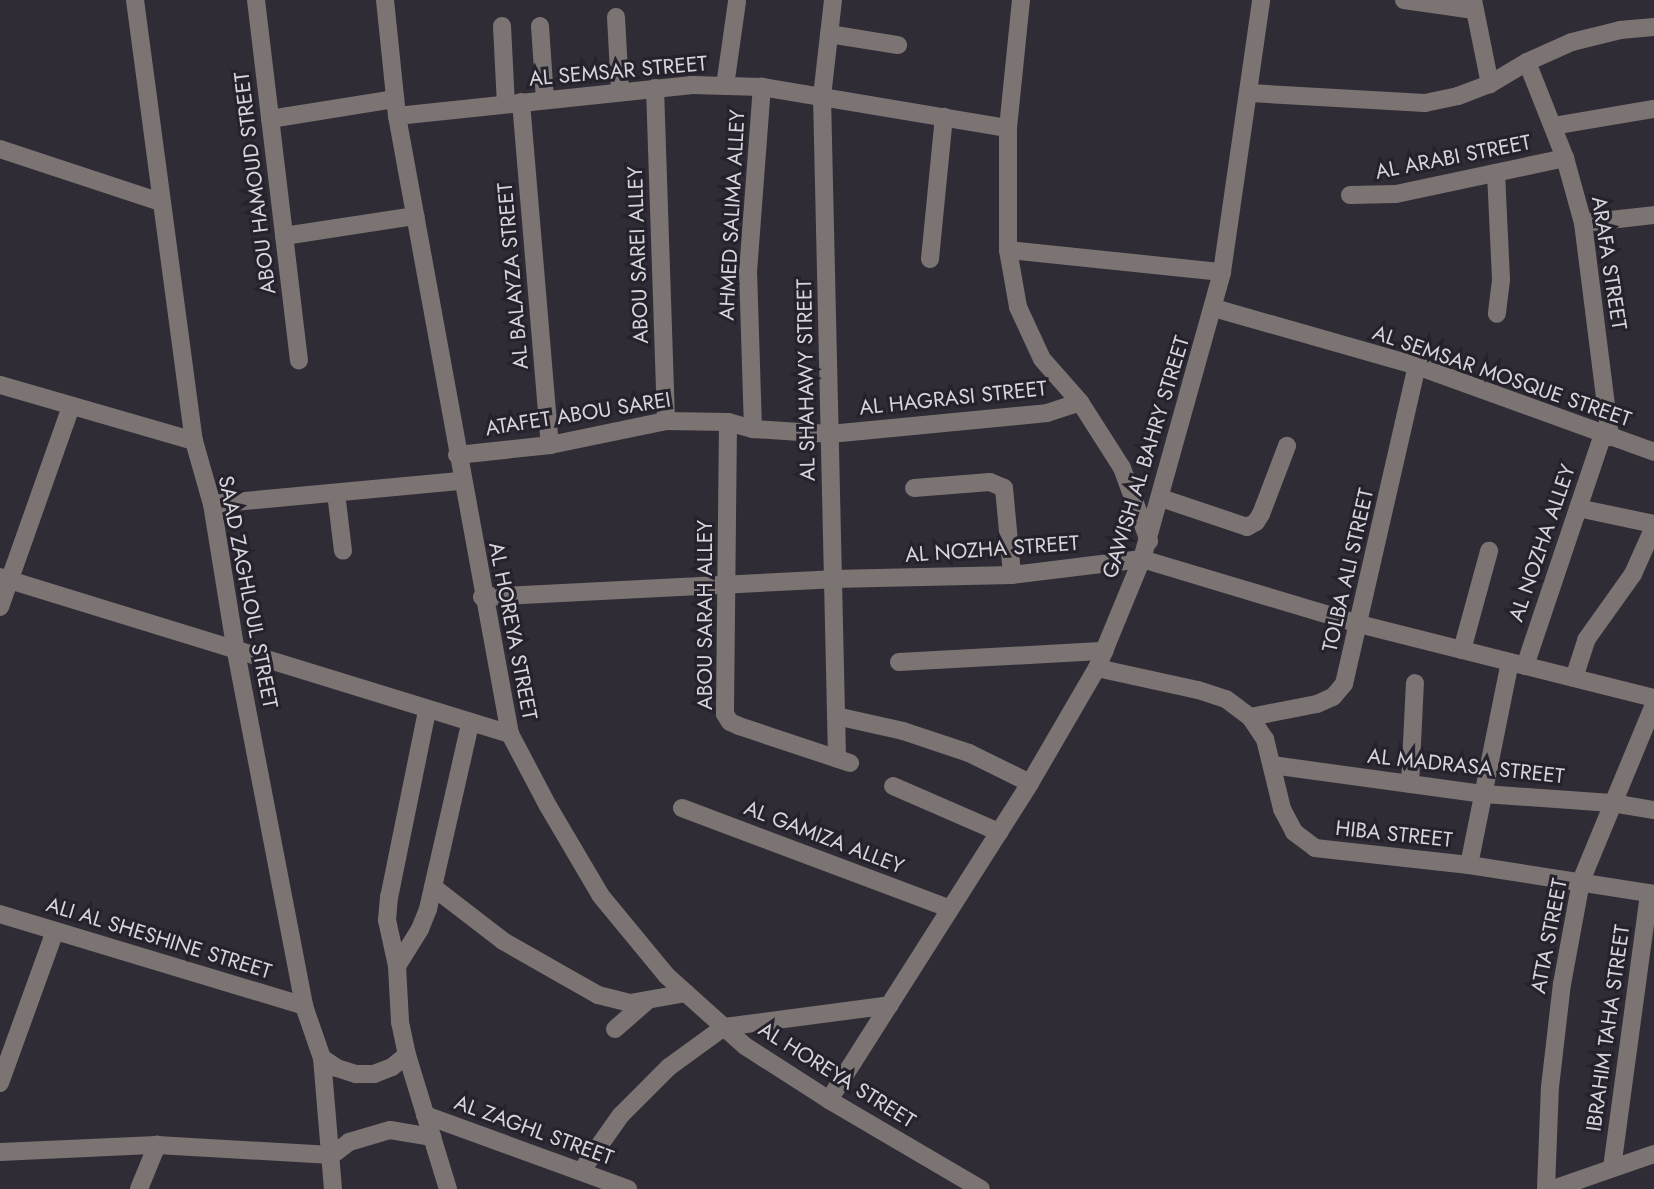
<!DOCTYPE html>
<html>
<head>
<meta charset="utf-8">
<style>
  body { margin:0 }
  #map { position:relative; width:1654px; height:1189px; overflow:hidden; background:#302c36; font-family:Jost,sans-serif }
  div>[style] { position:absolute }
  .minor>* { height:18px; margin:-9px; padding:0 9px; transform-origin:9px; border-radius:9px; background:#7b7473 }
  span { translate:-50% -50%; white-space:nowrap; text-align:center; line-height:1.15; -webkit-text-stroke:6px #26222c; paint-order:stroke }
  .street-label { font-size:21px; color:#d7d4db }
</style>
</head>
<body>
<div id="map">
  <div class="minor">
    <div style="left:135px;top:0;width:445px;rotate:82.4deg"></div>
    <div style="left:194px;top:441px;width:66px;rotate:74.1deg"></div>
    <div style="left:212px;top:504px;width:150px;rotate:80.8deg"></div>
    <div style="left:236px;top:652px;width:360px;rotate:79.1deg"></div>
    <div style="left:304px;top:1006px;width:55px;rotate:70.9deg"></div>
    <div style="left:322px;top:1058px;width:131px;rotate:85.2deg"></div>
    <div style="left:256px;top:0;width:363px;rotate:83.2deg"></div>
    <div style="left:385px;top:0;width:117px;rotate:84.1deg"></div>
    <div style="left:397px;top:116px;width:628px;rotate:79.64deg"></div>
    <div style="left:510px;top:734px;width:81px;rotate:62.2deg"></div>
    <div style="left:548px;top:806px;width:104px;rotate:59.5deg"></div>
    <div style="left:601px;top:896px;width:104px;rotate:50.5deg"></div>
    <div style="left:667px;top:976px;width:105px;rotate:41.9deg"></div>
    <div style="left:745px;top:1046px;width:100px;rotate:32.7deg"></div>
    <div style="left:829px;top:1100px;width:176px;rotate:30.4deg"></div>
    <div style="left:833px;top:0;width:97px;rotate:96.5deg"></div>
    <div style="left:822px;top:96px;width:663px;rotate:88.7deg"></div>
    <div style="left:1021px;top:0;width:129px;rotate:95.8deg"></div>
    <div style="left:1008px;top:128px;width:122px;rotate:90deg"></div>
    <div style="left:1008px;top:250px;width:58px;rotate:80deg"></div>
    <div style="left:1018px;top:307px;width:57px;rotate:65.2deg"></div>
    <div style="left:1042px;top:359px;width:57px;rotate:48.5deg"></div>
    <div style="left:1080px;top:402px;width:78px;rotate:57.5deg"></div>
    <div style="left:1122px;top:468px;width:78px;rotate:69.7deg"></div>
    <div style="left:1404px;top:0;width:71px;rotate:8.1deg"></div>
    <div style="left:1473px;top:0;width:86px;rotate:78.6deg"></div>
    <div style="left:616px;top:17px;width:75px;rotate:86.9deg"></div>
    <div style="left:502px;top:26px;width:78px;rotate:87.1deg"></div>
    <div style="left:540px;top:26px;width:74px;rotate:86.1deg"></div>
    <div style="left:829px;top:34px;width:70px;rotate:9.1deg"></div>
    <div style="left:1527px;top:62px;width:103px;rotate:68.4deg"></div>
    <div style="left:1565px;top:158px;width:67px;rotate:74.5deg"></div>
    <div style="left:1583px;top:223px;width:216px;rotate:82.8deg"></div>
    <div style="left:725px;top:86px;width:85px;rotate:-81.9deg"></div>
    <div style="left:655px;top:88px;width:333px;rotate:88.1deg"></div>
    <div style="left:1250px;top:93px;width:175px;rotate:3.3deg"></div>
    <div style="left:1425px;top:103px;width:34px;rotate:-12deg"></div>
    <div style="left:1458px;top:96px;width:34px;rotate:-21deg"></div>
    <div style="left:1490px;top:84px;width:43px;rotate:-30.7deg"></div>
    <div style="left:1527px;top:62px;width:49px;rotate:-24deg"></div>
    <div style="left:1572px;top:42px;width:49px;rotate:-14deg"></div>
    <div style="left:1620px;top:30px;width:34px;rotate:-5deg"></div>
    <div style="left:521px;top:102px;width:344px;rotate:85.2deg"></div>
    <div style="left:397px;top:116px;width:297px;rotate:-6deg"></div>
    <div style="left:692px;top:85px;width:70px;rotate:1.6deg"></div>
    <div style="left:762px;top:87px;width:249px;rotate:9.5deg"></div>
    <div style="left:270px;top:119px;width:127px;rotate:-9.1deg"></div>
    <div style="left:1553px;top:126px;width:102px;rotate:-9.6deg"></div>
    <div style="left:0;top:149px;width:169px;rotate:18.3deg"></div>
    <div style="left:1496px;top:173px;width:107px;rotate:87.3deg"></div>
    <div style="left:1501px;top:280px;width:34px;rotate:97deg"></div>
    <div style="left:1350px;top:195px;width:46px;rotate:-1.2deg"></div>
    <div style="left:1396px;top:194px;width:173px;rotate:-12deg"></div>
    <div style="left:1583px;top:223px;width:71px;rotate:-6.4deg"></div>
    <div style="left:284px;top:236px;width:133px;rotate:-8.7deg"></div>
    <div style="left:1008px;top:250px;width:215px;rotate:5.9deg"></div>
    <div style="left:930px;top:259px;width:143px;rotate:-84.4deg"></div>
    <div style="left:1214px;top:308px;width:211px;rotate:15.9deg"></div>
    <div style="left:1417px;top:366px;width:252px;rotate:19.9deg"></div>
    <div style="left:0;top:385px;width:202px;rotate:16.1deg"></div>
    <div style="left:728px;top:422px;width:292px;rotate:90.6deg"></div>
    <div style="left:725px;top:714px;width:9px;rotate:58deg"></div>
    <div style="left:730px;top:722px;width:10px;rotate:24deg"></div>
    <div style="left:739px;top:726px;width:117px;rotate:18.4deg"></div>
    <div style="left:753px;top:429px;width:157px;rotate:-91.8deg"></div>
    <div style="left:748px;top:272px;width:186px;rotate:-85.7deg"></div>
    <div style="left:457px;top:455px;width:94px;rotate:-6.1deg"></div>
    <div style="left:550px;top:445px;width:118px;rotate:-11.7deg"></div>
    <div style="left:666px;top:421px;width:62px;rotate:0.9deg"></div>
    <div style="left:728px;top:422px;width:26px;rotate:16deg"></div>
    <div style="left:753px;top:429px;width:77px;rotate:3.7deg"></div>
    <div style="left:830px;top:434px;width:218px;rotate:-5.5deg"></div>
    <div style="left:1047px;top:413px;width:35px;rotate:-18deg"></div>
    <div style="left:914px;top:488px;width:76px;rotate:-4.5deg"></div>
    <div style="left:990px;top:482px;width:15px;rotate:23deg"></div>
    <div style="left:1004px;top:488px;width:87px;rotate:84.7deg"></div>
    <div style="left:336px;top:493px;width:58px;rotate:83.1deg"></div>
    <div style="left:1161px;top:498px;width:91px;rotate:18.6deg"></div>
    <div style="left:1247px;top:527px;width:10px;rotate:-29deg"></div>
    <div style="left:1256px;top:522px;width:9px;rotate:-58deg"></div>
    <div style="left:1261px;top:514px;width:73px;rotate:-69.1deg"></div>
    <div style="left:212px;top:504px;width:251px;rotate:-5.3deg"></div>
    <div style="left:1578px;top:508px;width:78px;rotate:11.9deg"></div>
    <div style="left:0;top:577px;width:534px;rotate:17.11deg"></div>
    <div style="left:482px;top:597px;width:351px;rotate:-2.9deg"></div>
    <div style="left:833px;top:579px;width:179px;rotate:-1.3deg"></div>
    <div style="left:1012px;top:575px;width:131px;rotate:-7deg"></div>
    <div style="left:1142px;top:559px;width:227px;rotate:16.7deg"></div>
    <div style="left:1359px;top:624px;width:304px;rotate:14.1deg"></div>
    <div style="left:0;top:607px;width:213px;rotate:-70.5deg"></div>
    <div style="left:1462px;top:650px;width:103px;rotate:-74.7deg"></div>
    <div style="left:899px;top:662px;width:206px;rotate:-3.1deg"></div>
    <div style="left:1525px;top:666px;width:245px;rotate:-71.4deg"></div>
    <div style="left:1097px;top:668px;width:103px;rotate:12.3deg"></div>
    <div style="left:1198px;top:690px;width:29px;rotate:18deg"></div>
    <div style="left:1226px;top:699px;width:30px;rotate:37deg"></div>
    <div style="left:1250px;top:717px;width:27px;rotate:56deg"></div>
    <div style="left:1265px;top:739px;width:72px;rotate:76.3deg"></div>
    <div style="left:1282px;top:809px;width:26px;rotate:62deg"></div>
    <div style="left:1294px;top:832px;width:26px;rotate:37deg"></div>
    <div style="left:1315px;top:848px;width:155px;rotate:6.3deg"></div>
    <div style="left:1469px;top:865px;width:187px;rotate:8.9deg"></div>
    <div style="left:1574px;top:678px;width:40px;rotate:-72deg"></div>
    <div style="left:1586px;top:640px;width:81px;rotate:-54.5deg"></div>
    <div style="left:1633px;top:574px;width:51px;rotate:-65.9deg"></div>
    <div style="left:427px;top:711px;width:190px;rotate:101.5deg"></div>
    <div style="left:389px;top:897px;width:23px;rotate:95deg"></div>
    <div style="left:387px;top:920px;width:47px;rotate:77.7deg"></div>
    <div style="left:397px;top:966px;width:56px;rotate:86.9deg"></div>
    <div style="left:400px;top:1022px;width:34px;rotate:78deg"></div>
    <div style="left:407px;top:1055px;width:140px;rotate:73deg"></div>
    <div style="left:836px;top:716px;width:69px;rotate:12.6deg"></div>
    <div style="left:903px;top:731px;width:70px;rotate:18.4deg"></div>
    <div style="left:969px;top:753px;width:68px;rotate:26.2deg"></div>
    <div style="left:1250px;top:717px;width:68px;rotate:-11deg"></div>
    <div style="left:1317px;top:704px;width:17px;rotate:-24deg"></div>
    <div style="left:1333px;top:697px;width:17px;rotate:-50deg"></div>
    <div style="left:1344px;top:684px;width:326px;rotate:-77.1deg"></div>
    <div style="left:1272px;top:765px;width:214px;rotate:7.8deg"></div>
    <div style="left:1484px;top:794px;width:128px;rotate:4deg"></div>
    <div style="left:1612px;top:803px;width:43px;rotate:9.5deg"></div>
    <div style="left:1410px;top:784px;width:101px;rotate:-87.2deg"></div>
    <div style="left:893px;top:786px;width:116px;rotate:23.5deg"></div>
    <div style="left:682px;top:808px;width:286px;rotate:20.6deg"></div>
    <div style="left:1469px;top:865px;width:207px;rotate:-78.6deg"></div>
    <div style="left:433px;top:887px;width:88px;rotate:37.6deg"></div>
    <div style="left:503px;top:941px;width:109px;rotate:29.6deg"></div>
    <div style="left:598px;top:995px;width:33px;rotate:14deg"></div>
    <div style="left:630px;top:1003px;width:57px;rotate:-10.1deg"></div>
    <div style="left:0;top:914px;width:318px;rotate:16.8deg"></div>
    <div style="left:397px;top:966px;width:44px;rotate:-58.1deg"></div>
    <div style="left:420px;top:929px;width:22px;rotate:-68deg"></div>
    <div style="left:428px;top:909px;width:190px;rotate:-77.2deg"></div>
    <div style="left:615px;top:1029px;width:43px;rotate:-41.2deg"></div>
    <div style="left:322px;top:1058px;width:18px;rotate:34deg"></div>
    <div style="left:337px;top:1068px;width:20px;rotate:18deg"></div>
    <div style="left:356px;top:1074px;width:18px"></div>
    <div style="left:374px;top:1074px;width:19px;rotate:-21deg"></div>
    <div style="left:392px;top:1067px;width:19px;rotate:-39deg"></div>
    <div style="left:0;top:1083px;width:162px;rotate:-70.1deg"></div>
    <div style="left:829px;top:1100px;width:375px;rotate:-57.6deg"></div>
    <div style="left:1030px;top:783px;width:133px;rotate:-59.8deg"></div>
    <div style="left:1097px;top:668px;width:118px;rotate:-67.6deg"></div>
    <div style="left:1142px;top:559px;width:298px;rotate:-74.4deg"></div>
    <div style="left:1222px;top:272px;width:275px;rotate:-81.8deg"></div>
    <div style="left:425px;top:1115px;width:216px;rotate:20deg"></div>
    <div style="left:0;top:1152px;width:157px;rotate:-2.6deg"></div>
    <div style="left:157px;top:1145px;width:175px;rotate:3.3deg"></div>
    <div style="left:332px;top:1155px;width:21px;rotate:-37deg"></div>
    <div style="left:349px;top:1142px;width:43px;rotate:-16.3deg"></div>
    <div style="left:390px;top:1130px;width:43px;rotate:9.5deg"></div>
    <div style="left:1612px;top:1168px;width:277px;rotate:-82.3deg"></div>
    <div style="left:582px;top:1170px;width:67px;rotate:-54.7deg"></div>
    <div style="left:621px;top:1115px;width:68px;rotate:-45deg"></div>
    <div style="left:669px;top:1067px;width:68px;rotate:-36deg"></div>
    <div style="left:724px;top:1027px;width:167px;rotate:-7.5deg"></div>
    <div style="left:139px;top:1189px;width:48px;rotate:-67.8deg"></div>
    <div style="left:1546px;top:1189px;width:102px;rotate:-87.8deg"></div>
    <div style="left:1550px;top:1087px;width:104px;rotate:-83.4deg"></div>
    <div style="left:1562px;top:984px;width:105px;rotate:-79.5deg"></div>
    <div style="left:1581px;top:881px;width:191px;rotate:-67.5deg"></div>
    <div style="left:1553px;top:1189px;width:107px;rotate:-19.1deg"></div>
  </div>
  <div class="street-label">
    <span style="left:618px;top:71px;rotate:-5deg">AL SEMSAR STREET</span>
    <span style="left:1453px;top:157px;rotate:-11deg">AL ARABI STREET</span>
    <span style="left:255px;top:183px;rotate:-97deg">ABOU HAMOUD STREET</span>
    <span style="left:732px;top:215px;rotate:-87deg">AHMED SALIMA ALLEY</span>
    <span style="left:638px;top:255px;rotate:-92deg">ABOU SAREI ALLEY</span>
    <span style="left:1609px;top:263px;rotate:81deg">ARAFA STREET</span>
    <span style="left:513px;top:276px;rotate:-95deg">AL BALAYZA STREET</span>
    <span style="left:1502px;top:376px;rotate:19deg">AL SEMSAR MOSQUE STREET</span>
    <span style="left:806px;top:380px;rotate:-91deg">AL SHAHAWY STREET</span>
    <span style="left:953px;top:398px;rotate:-6deg">AL HAGRASI STREET</span>
    <span style="left:578px;top:414px;rotate:-9deg">ATAFET ABOU SAREI</span>
    <span style="left:1146px;top:457px;rotate:-73deg">GAWISH AL BAHRY STREET</span>
    <span style="left:1542px;top:543px;rotate:-71deg">AL NOZHA ALLEY</span>
    <span style="left:992px;top:549px;rotate:-4deg">AL NOZHA STREET</span>
    <span style="left:1348px;top:570px;rotate:-77deg">TOLBA ALI STREET</span>
    <span style="left:248px;top:592px;rotate:79deg">SAAD ZAGHLOUL STREET</span>
    <span style="left:705px;top:615px;rotate:-90deg">ABOU SARAH ALLEY</span>
    <span style="left:513px;top:631px;rotate:79deg">AL HOREYA STREET</span>
    <span style="left:1466px;top:766px;rotate:6deg">AL MADRASA STREET</span>
    <span style="left:1394px;top:834px;rotate:6deg">HIBA STREET</span>
    <span style="left:824px;top:837px;rotate:21deg">AL GAMIZA ALLEY</span>
    <span style="left:1549px;top:936px;rotate:-79deg">ATTA STREET</span>
    <span style="left:159px;top:938px;rotate:17deg">ALI AL SHESHINE STREET</span>
    <span style="left:1608px;top:1028px;rotate:-82deg">IBRAHIM TAHA STREET</span>
    <span style="left:837px;top:1075px;rotate:32deg">AL HOREYA STREET</span>
    <span style="left:534px;top:1130px;rotate:20deg">AL ZAGHL STREET</span>
  </div>
</div>
</body>
</html>
